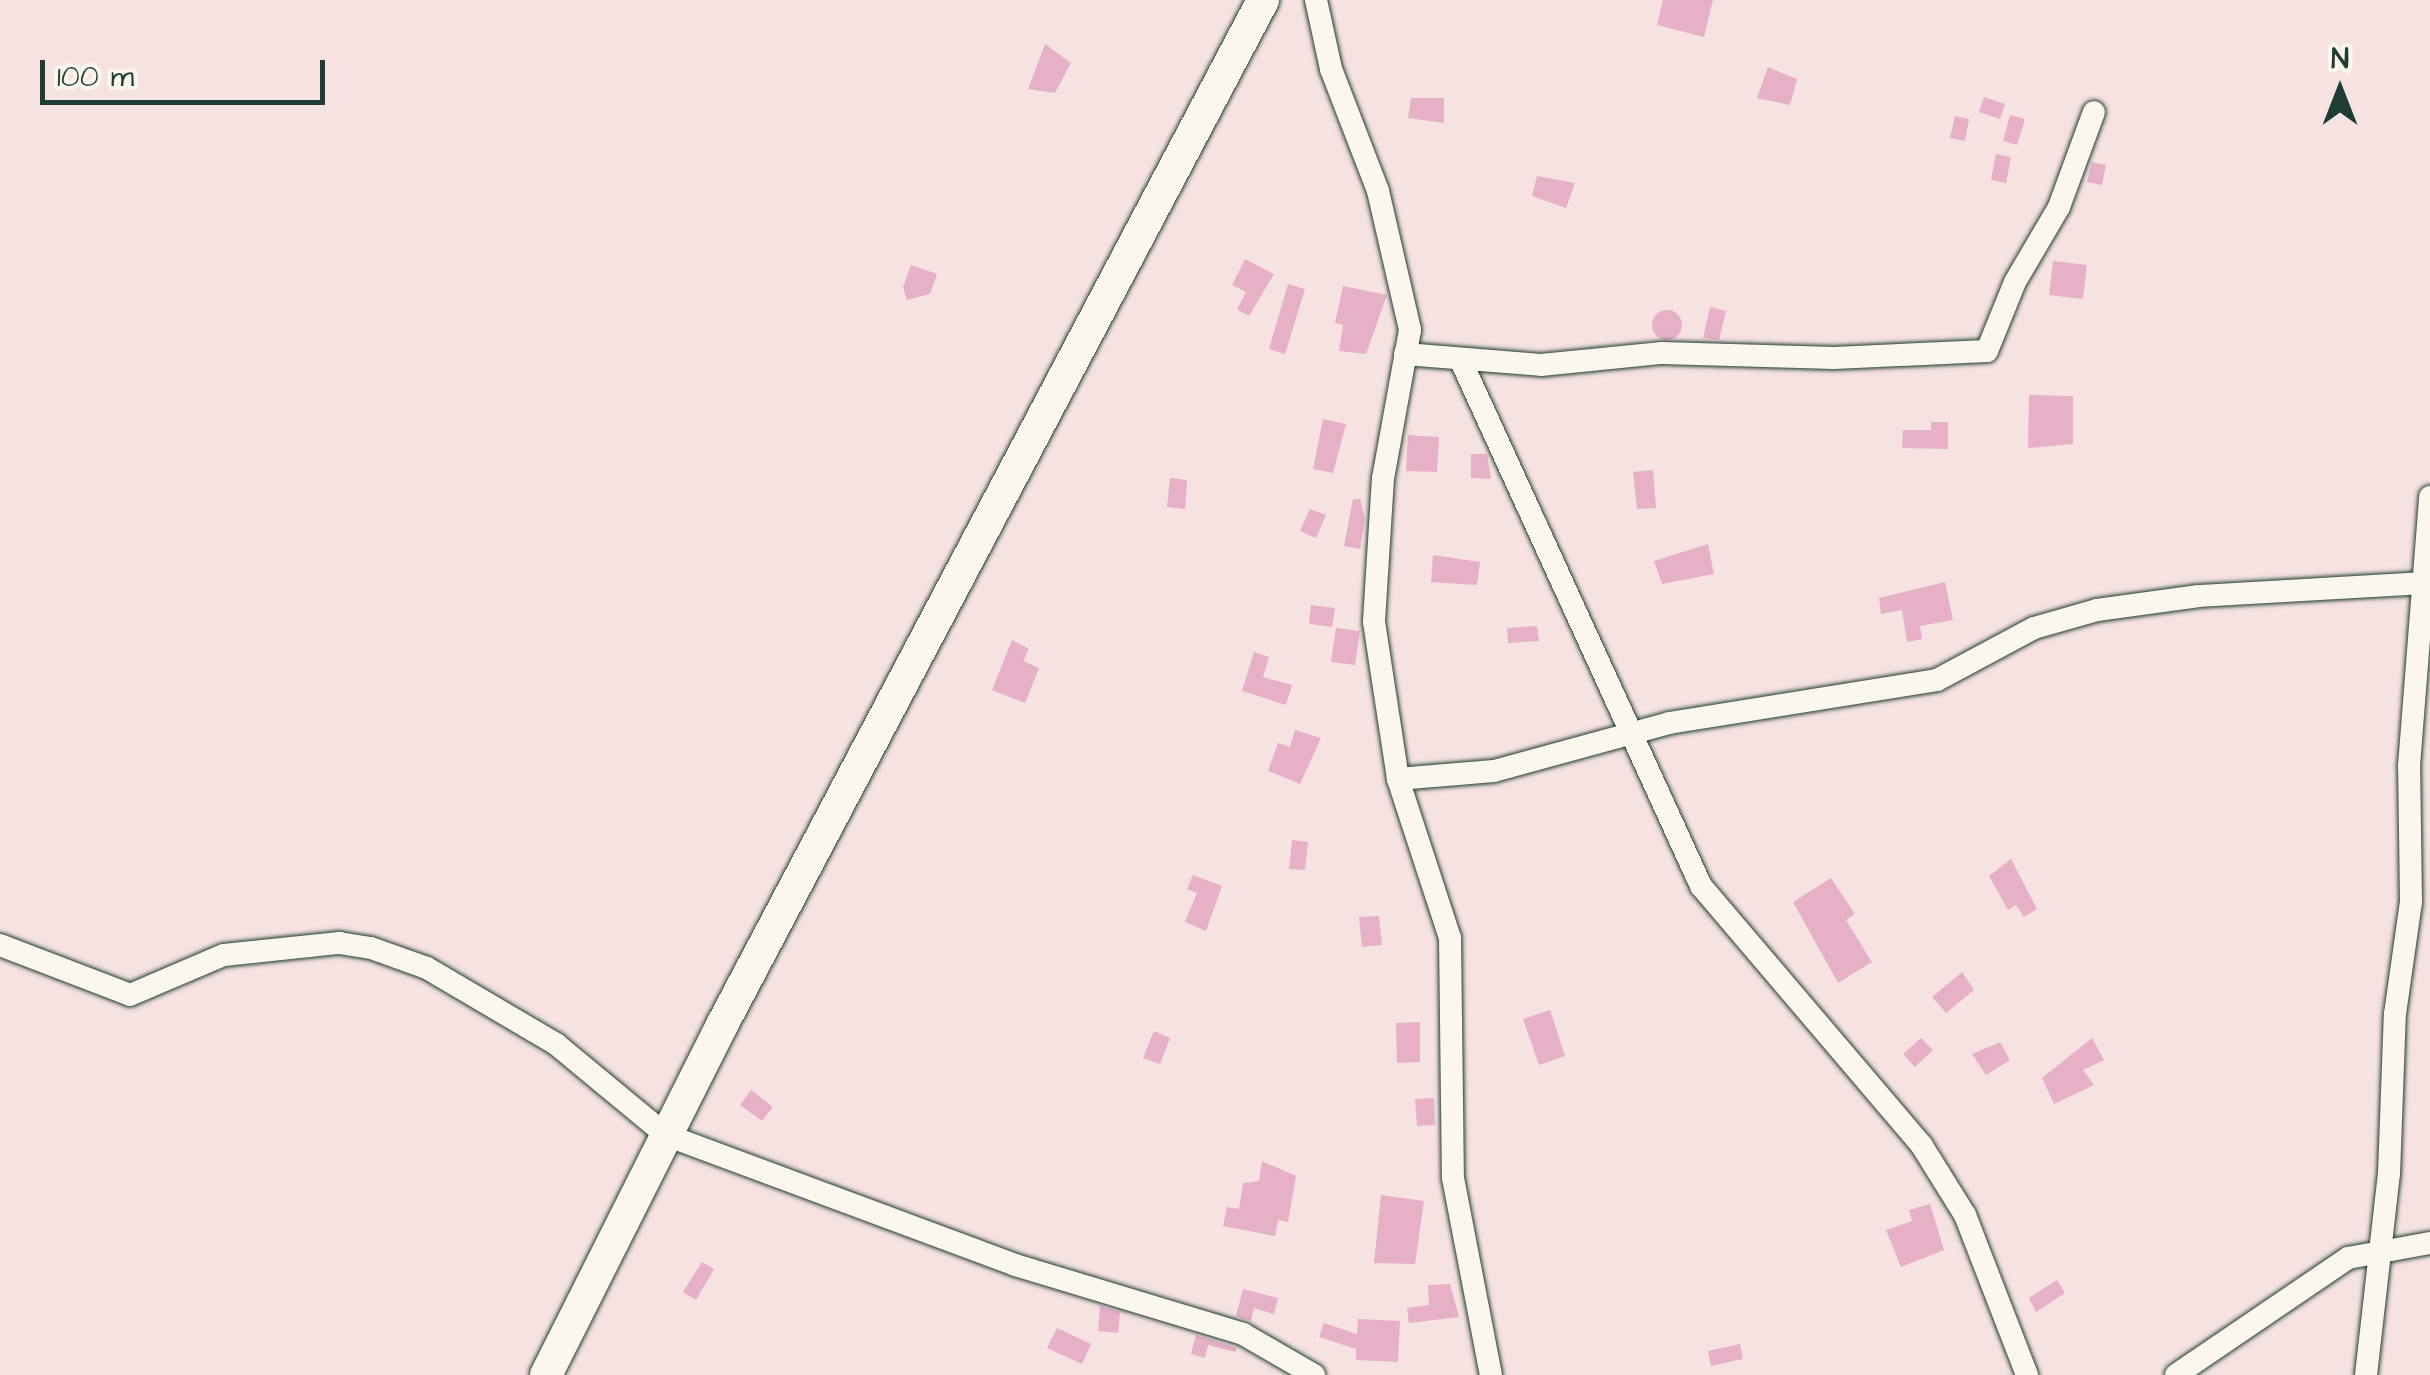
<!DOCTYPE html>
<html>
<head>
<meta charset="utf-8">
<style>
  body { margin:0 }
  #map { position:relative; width:2430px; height:1375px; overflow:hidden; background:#f5e2e1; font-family:"Architects Daughter",sans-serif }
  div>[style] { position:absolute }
  .building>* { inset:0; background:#e6b0c7 }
  .round { border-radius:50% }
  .roads { filter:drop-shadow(0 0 2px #1f3d34) drop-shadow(0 0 2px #1f3d34) }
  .street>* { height:22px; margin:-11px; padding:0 11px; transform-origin:11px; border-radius:11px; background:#fbf7ec }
  .secondary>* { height:32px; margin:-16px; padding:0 16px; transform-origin:16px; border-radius:16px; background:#fbf7ec }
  span { translate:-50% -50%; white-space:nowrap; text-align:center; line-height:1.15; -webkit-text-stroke:8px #fbf7ec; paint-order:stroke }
  .north { position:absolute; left:2290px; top:40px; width:100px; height:100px; -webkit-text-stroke:8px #fbf7ec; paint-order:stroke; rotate:0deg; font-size:28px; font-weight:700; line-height:40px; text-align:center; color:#1f3d34 }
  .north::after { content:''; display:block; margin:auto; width:35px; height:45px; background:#1f3d34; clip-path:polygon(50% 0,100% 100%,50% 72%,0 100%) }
  .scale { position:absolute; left:40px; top:60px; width:285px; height:45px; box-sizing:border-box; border:5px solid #1f3d34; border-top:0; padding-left:12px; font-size:30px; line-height:35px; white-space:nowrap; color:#1f3d34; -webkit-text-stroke:8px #fbf7ec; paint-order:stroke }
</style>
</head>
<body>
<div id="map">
  <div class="building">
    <div style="clip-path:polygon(1663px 0,1713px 0,1704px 37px,1657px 25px)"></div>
    <div style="clip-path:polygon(1045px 44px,1071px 63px,1055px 93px,1028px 89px)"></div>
    <div style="clip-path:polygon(1768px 67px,1797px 79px,1790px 105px,1757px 98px)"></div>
    <div style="clip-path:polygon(1984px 97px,2005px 104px,2000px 119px,1979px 112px)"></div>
    <div style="clip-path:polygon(1411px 98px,1444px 98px,1444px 123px,1408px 118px)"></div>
    <div style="clip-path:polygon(2010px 115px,2025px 119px,2017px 145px,2003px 141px)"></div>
    <div style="clip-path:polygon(1955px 116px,1969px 119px,1965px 141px,1950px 138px)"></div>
    <div style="clip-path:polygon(1996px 154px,2011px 157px,2006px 183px,1991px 180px)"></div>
    <div style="clip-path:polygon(2092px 162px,2106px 165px,2102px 185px,2087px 182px)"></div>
    <div style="clip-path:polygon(1537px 176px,1575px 183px,1566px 208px,1532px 196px)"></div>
    <div style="clip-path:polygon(1245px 259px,1274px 274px,1249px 316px,1237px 309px,1246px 292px,1232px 285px)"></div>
    <div style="clip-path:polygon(2053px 261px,2087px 265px,2083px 299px,2049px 295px)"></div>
    <div style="clip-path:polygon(911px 265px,937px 274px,930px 294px,907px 300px,903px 287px)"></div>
    <div style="clip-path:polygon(1288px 284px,1305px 289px,1285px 354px,1269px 349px)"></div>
    <div style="clip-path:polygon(1343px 286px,1387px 295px,1366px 354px,1339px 351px,1343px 325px,1335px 323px)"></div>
    <div style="clip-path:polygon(1710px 307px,1726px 311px,1719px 340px,1703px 338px)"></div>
    <div class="round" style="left:1652px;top:310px;width:30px;height:30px"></div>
    <div style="clip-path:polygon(2029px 395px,2073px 396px,2073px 444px,2028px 448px)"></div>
    <div style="clip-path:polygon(1323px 419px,1346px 424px,1333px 473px,1313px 469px)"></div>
    <div style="clip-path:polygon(1931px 422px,1948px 422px,1948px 449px,1902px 448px,1903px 430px,1931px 430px)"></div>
    <div style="clip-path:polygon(1408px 435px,1439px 437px,1437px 472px,1406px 471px)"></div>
    <div style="clip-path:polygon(1471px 454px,1487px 454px,1491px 479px,1471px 478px)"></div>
    <div style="clip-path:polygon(1653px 470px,1656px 508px,1637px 509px,1633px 472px)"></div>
    <div style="clip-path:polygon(1170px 478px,1187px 480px,1185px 509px,1167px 507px)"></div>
    <div style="clip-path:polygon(1353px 499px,1360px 499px,1365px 519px,1360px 549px,1344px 546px)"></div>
    <div style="clip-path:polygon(1310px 509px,1326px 515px,1316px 538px,1300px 531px)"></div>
    <div style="clip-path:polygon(1708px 544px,1714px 574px,1662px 584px,1654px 561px)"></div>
    <div style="clip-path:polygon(1433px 555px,1480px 562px,1477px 585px,1431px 582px)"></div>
    <div style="clip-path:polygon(1945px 582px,1953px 620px,1920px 626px,1922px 639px,1907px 642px,1902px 610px,1881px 614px,1879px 598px)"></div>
    <div style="clip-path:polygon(1311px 605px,1335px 608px,1332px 627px,1309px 624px)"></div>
    <div style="clip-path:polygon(1537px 626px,1539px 641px,1508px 643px,1507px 628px)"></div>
    <div style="clip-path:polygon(1336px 628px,1360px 631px,1355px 665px,1331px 662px)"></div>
    <div style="clip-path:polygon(1012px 640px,1029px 649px,1023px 661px,1039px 668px,1025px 703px,992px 690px)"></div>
    <div style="clip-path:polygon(1254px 652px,1269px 657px,1263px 677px,1292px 685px,1286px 705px,1242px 691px)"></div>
    <div style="clip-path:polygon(1295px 730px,1321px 738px,1300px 784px,1268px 771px,1278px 743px,1290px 747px)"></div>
    <div style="clip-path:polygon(1292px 840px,1308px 842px,1305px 870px,1289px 869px)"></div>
    <div style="clip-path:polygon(2011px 859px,2037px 909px,2024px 917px,2016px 905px,2008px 910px,1989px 876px)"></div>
    <div style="clip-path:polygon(1193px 875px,1222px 886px,1206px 931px,1185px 922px,1197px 893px,1187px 889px)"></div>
    <div style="clip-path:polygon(1831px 878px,1855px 914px,1846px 920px,1872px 962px,1838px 983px,1793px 902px)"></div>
    <div style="clip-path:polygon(1379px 916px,1382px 945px,1362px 947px,1359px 917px)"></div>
    <div style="clip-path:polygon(1962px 972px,1974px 990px,1946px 1013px,1932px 997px)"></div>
    <div style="clip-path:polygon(1550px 1010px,1565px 1056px,1539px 1065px,1523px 1019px)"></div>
    <div style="clip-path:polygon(1420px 1022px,1420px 1062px,1397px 1063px,1396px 1023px)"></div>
    <div style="clip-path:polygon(1154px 1031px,1170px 1038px,1160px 1064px,1143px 1058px)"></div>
    <div style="clip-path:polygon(1921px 1038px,1933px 1050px,1915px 1067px,1903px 1054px)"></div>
    <div style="clip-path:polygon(2092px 1038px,2104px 1060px,2083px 1070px,2094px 1085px,2054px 1104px,2042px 1078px)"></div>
    <div style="clip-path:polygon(2000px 1042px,2010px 1060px,1986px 1075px,1972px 1054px)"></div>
    <div style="clip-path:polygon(751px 1090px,773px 1107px,762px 1121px,740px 1105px)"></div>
    <div style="clip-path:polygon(1434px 1098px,1435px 1125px,1417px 1126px,1415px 1099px)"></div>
    <div style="clip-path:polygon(1262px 1161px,1296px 1176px,1288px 1222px,1278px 1220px,1275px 1236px,1223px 1226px,1227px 1207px,1239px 1209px,1243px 1183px,1259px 1181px)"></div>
    <div style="clip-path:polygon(1381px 1195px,1424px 1201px,1415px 1264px,1374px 1263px)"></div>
    <div style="clip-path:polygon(1930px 1204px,1944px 1250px,1901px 1267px,1886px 1230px,1912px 1221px,1909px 1210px)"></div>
    <div style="clip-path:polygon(702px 1262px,714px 1269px,696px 1300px,683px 1292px)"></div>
    <div style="clip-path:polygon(2057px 1280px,2065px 1293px,2036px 1312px,2029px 1298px)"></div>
    <div style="clip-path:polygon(1450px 1284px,1459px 1317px,1409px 1323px,1407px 1308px,1429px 1305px,1428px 1285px)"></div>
    <div style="clip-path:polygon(1243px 1289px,1278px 1298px,1274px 1314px,1254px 1308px,1251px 1321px,1236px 1316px)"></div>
    <div style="clip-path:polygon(1100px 1306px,1120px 1312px,1118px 1333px,1098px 1331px)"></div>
    <div style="clip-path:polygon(1358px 1319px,1400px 1321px,1398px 1362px,1356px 1360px,1356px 1349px,1319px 1337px,1324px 1323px,1357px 1334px)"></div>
    <div style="clip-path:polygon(1057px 1328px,1091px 1344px,1082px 1364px,1047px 1348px)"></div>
    <div style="clip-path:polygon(1196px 1335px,1237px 1348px,1235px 1352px,1208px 1345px,1205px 1358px,1191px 1354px)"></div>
    <div style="clip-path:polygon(1740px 1344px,1743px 1359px,1711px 1366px,1708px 1351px)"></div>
  </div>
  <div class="roads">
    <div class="street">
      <div style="left:1316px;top:0;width:71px;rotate:77.7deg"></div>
      <div style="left:1331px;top:69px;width:131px;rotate:68.9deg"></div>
      <div style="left:1378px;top:191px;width:143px;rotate:77deg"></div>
      <div style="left:1410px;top:330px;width:150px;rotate:100.3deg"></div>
      <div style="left:1383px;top:478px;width:144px;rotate:93.6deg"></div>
      <div style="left:1374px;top:622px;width:159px;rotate:81.3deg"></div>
      <div style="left:1398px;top:779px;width:167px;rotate:71.9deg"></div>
      <div style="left:1450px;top:938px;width:240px;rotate:89.3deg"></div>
      <div style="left:1453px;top:1178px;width:201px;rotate:79.1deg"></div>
      <div style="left:1405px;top:354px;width:136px;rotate:4.6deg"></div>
      <div style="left:1541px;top:365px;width:122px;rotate:-5.7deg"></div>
      <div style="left:1662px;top:353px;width:172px;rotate:1.7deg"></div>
      <div style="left:1834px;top:358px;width:153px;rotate:-2.6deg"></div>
      <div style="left:1987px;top:351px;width:74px;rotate:-67.9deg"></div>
      <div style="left:2015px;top:282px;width:87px;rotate:-59.6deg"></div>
      <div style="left:2059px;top:207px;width:101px;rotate:-69.8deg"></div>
      <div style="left:1462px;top:363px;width:575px;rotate:65.44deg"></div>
      <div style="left:1701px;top:886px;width:341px;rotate:49.6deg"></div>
      <div style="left:1922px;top:1146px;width:81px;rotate:58.1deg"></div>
      <div style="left:1965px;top:1215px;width:172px;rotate:68.8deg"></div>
      <div style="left:1398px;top:779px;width:96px;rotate:-4.8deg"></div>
      <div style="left:1494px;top:771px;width:181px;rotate:-15.3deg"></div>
      <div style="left:1669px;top:723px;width:271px;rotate:-9.1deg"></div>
      <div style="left:1937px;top:680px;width:110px;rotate:-28.2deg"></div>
      <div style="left:2034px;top:628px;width:66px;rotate:-15.9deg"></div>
      <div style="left:2097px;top:610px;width:103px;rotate:-7.8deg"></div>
      <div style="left:2199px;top:596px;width:224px;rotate:-3.3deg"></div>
      <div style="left:0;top:945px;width:139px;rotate:21deg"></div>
      <div style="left:130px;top:995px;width:102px;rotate:-23.1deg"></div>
      <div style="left:224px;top:955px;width:116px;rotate:-6deg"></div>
      <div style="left:339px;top:943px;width:32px;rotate:9deg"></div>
      <div style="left:371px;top:948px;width:59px;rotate:19.7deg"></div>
      <div style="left:427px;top:968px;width:150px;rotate:30.5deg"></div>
      <div style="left:556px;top:1044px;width:143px;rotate:39.6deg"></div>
      <div style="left:666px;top:1135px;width:372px;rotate:20.4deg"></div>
      <div style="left:1015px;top:1265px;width:238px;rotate:16.8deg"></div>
      <div style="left:1243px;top:1334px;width:82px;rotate:30deg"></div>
      <div style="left:2176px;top:1375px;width:208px;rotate:-34.2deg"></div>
      <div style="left:2348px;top:1258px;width:83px;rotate:-10.4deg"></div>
      <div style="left:2366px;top:1375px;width:202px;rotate:-83.5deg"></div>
      <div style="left:2389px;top:1174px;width:160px;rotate:-87.9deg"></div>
      <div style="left:2395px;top:1014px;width:113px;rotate:-81.9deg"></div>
      <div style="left:2411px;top:902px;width:136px;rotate:-90.8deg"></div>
      <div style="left:2409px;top:766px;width:270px;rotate:-85.5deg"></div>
    </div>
    <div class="secondary">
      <div style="left:546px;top:1375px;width:392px;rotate:-63.3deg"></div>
      <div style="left:722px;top:1025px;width:1159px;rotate:-62.17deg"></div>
    </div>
  </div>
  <div class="north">N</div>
  <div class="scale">100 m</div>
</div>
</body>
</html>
